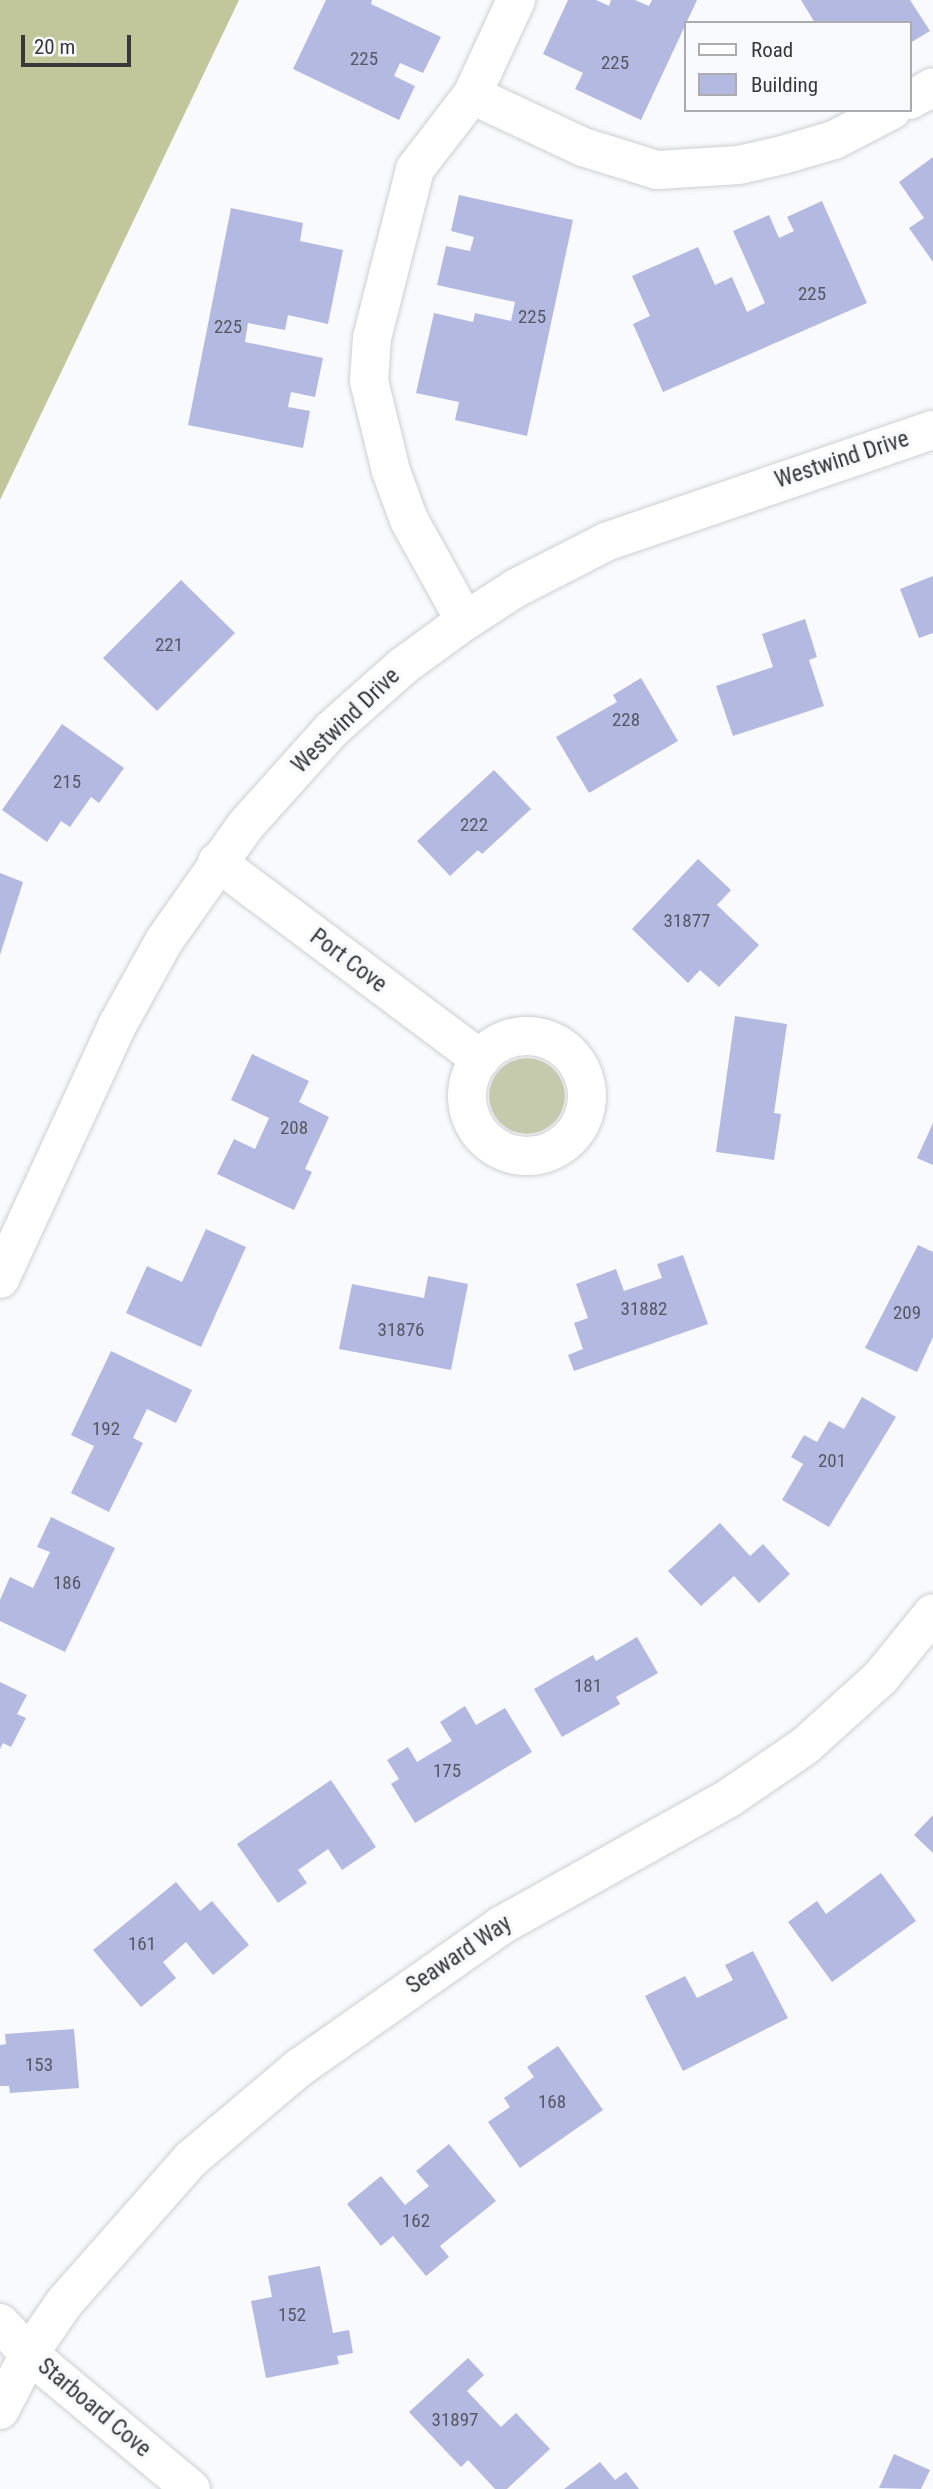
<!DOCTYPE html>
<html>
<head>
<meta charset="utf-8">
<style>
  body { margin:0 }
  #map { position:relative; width:933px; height:2489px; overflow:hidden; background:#f9fafd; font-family:"Roboto Condensed",sans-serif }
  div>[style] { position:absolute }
  .green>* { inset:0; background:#c6caad }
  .round { border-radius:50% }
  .forest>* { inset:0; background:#c1c69b }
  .building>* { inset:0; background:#b4b9e1 }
  .roads { filter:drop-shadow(0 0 2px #cecfd2) drop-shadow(0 0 2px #cecfd2) }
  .minor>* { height:38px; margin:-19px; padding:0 19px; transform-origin:19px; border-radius:19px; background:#fff }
  .minor>.ring { margin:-19px; padding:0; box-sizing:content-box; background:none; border:38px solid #fff; border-radius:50% }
  span { translate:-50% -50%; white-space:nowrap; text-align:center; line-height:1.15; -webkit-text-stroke:7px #f9fafd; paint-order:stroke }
  .number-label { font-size:19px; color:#575864 }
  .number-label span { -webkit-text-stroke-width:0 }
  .street-label { font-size:23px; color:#38383a }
  .legend { position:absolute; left:684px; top:21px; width:228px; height:91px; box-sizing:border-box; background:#f9fafd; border:2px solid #acacaf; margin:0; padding:9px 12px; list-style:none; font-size:21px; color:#38383a }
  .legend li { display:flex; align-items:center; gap:14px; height:35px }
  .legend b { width:35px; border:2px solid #acacaf }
  .scale { position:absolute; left:21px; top:35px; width:110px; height:32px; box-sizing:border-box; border:4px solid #38383a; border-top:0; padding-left:9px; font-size:21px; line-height:24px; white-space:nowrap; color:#38383a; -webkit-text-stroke:5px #f9fafd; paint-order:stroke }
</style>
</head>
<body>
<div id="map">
  <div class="green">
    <div class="round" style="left:489px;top:1058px;width:76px;height:76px"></div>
  </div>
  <div class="forest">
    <div style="clip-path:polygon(0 0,239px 0,0 500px)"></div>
  </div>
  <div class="building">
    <div style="clip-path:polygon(326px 0,372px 0,371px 4px,441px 37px,423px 73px,400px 63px,394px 76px,415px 86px,399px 120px,293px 69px)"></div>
    <div style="clip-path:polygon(568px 0,596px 0,609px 6px,611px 0,635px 0,649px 6px,652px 0,697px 0,641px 120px,575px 89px,583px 73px,543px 54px)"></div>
    <div style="clip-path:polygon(801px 0,910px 0,930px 31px,910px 43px,910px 23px,815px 23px)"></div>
    <div style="clip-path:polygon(933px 157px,933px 262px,909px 228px,924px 218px,899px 182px)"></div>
    <div style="clip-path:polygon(459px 195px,573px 220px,527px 436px,455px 420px,459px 402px,416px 393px,434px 313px,473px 322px,475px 313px,511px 321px,515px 302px,437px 285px,446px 246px,470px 251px,474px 237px,451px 231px)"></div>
    <div style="clip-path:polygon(822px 201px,867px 303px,663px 392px,633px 324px,650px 316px,632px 276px,698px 247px,715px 285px,732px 277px,747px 312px,765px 303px,733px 231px,769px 215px,779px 238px,794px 231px,787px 217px)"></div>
    <div style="clip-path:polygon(231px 208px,303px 223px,300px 241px,343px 250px,328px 324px,288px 315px,285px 330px,248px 323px,245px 342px,323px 358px,315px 397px,291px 392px,288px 407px,310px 411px,303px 448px,188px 425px)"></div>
    <div style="clip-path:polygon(933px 576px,933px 633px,919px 638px,900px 589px)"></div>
    <div style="clip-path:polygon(181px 580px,235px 633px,157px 711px,103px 658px)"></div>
    <div style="clip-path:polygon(805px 619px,817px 657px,809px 660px,824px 706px,733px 736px,716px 686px,773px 667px,762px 634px)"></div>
    <div style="clip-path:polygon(641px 678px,678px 741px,589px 793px,556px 737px,617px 702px,613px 695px)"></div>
    <div style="clip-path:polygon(62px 724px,124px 768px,99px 803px,91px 797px,70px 827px,61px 821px,47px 842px,2px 810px)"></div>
    <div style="clip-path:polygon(494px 770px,531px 809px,482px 854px,478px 850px,450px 876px,417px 841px)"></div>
    <div style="clip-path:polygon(698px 859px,731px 890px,717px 905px,759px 945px,719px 987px,700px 970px,688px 983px,632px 929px)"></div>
    <div style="clip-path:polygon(0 873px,23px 882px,0 955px)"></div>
    <div style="clip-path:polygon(735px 1016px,787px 1024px,774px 1113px,781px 1114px,774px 1160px,716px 1152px)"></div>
    <div style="clip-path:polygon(252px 1054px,309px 1081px,299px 1102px,329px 1117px,305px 1169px,312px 1172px,294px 1210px,217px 1174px,234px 1139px,255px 1149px,269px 1118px,231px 1100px)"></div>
    <div style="clip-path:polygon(933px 1123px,933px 1165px,917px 1158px)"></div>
    <div style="clip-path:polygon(206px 1229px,246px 1247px,201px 1347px,126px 1313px,147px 1266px,182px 1282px)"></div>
    <div style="clip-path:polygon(918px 1245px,933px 1252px,933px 1337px,917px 1372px,865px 1348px)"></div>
    <div style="clip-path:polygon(683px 1255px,708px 1324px,574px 1371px,568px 1355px,583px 1349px,574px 1323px,588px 1318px,576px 1284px,616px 1269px,624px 1291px,662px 1278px,657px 1264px)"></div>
    <div style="clip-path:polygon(428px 1276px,468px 1284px,451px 1370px,339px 1349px,352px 1284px,424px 1298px)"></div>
    <div style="clip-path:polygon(111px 1351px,192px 1390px,176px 1423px,147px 1409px,133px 1438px,143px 1443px,109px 1512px,71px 1493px,94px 1446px,71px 1435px)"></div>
    <div style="clip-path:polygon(862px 1397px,896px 1417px,829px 1527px,782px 1500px,803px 1464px,791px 1457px,804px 1435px,817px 1442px,829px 1421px,844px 1429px)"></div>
    <div style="clip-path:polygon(51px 1517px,115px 1548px,65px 1652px,0 1621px,0 1600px,10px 1577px,33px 1588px,50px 1552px,37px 1547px)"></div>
    <div style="clip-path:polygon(720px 1523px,750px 1556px,763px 1544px,790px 1574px,759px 1603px,734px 1576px,701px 1606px,668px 1571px)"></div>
    <div style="clip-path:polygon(637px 1637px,658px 1673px,616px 1697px,620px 1704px,562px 1737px,534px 1689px,593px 1655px,596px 1661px)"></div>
    <div style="clip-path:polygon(0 1682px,27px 1695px,17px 1714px,26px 1718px,11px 1747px,3px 1743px,0 1749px)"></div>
    <div style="clip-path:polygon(465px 1706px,476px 1725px,505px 1708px,532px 1752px,415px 1823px,391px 1784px,399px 1779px,387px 1760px,408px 1747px,417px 1762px,452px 1741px,440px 1722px)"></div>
    <div style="clip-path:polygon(331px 1780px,376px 1847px,342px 1870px,328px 1849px,298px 1870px,307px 1883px,278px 1903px,237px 1844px)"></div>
    <div style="clip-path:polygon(933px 1815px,933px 1853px,914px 1835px)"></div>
    <div style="clip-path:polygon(881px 1873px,916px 1921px,832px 1982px,788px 1922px,817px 1901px,826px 1914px)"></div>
    <div style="clip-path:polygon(176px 1882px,200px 1911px,212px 1901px,249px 1945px,213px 1975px,186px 1942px,163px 1962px,176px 1978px,141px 2007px,93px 1950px)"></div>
    <div style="clip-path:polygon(753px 1951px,788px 2018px,683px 2071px,645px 1996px,685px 1976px,697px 1998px,733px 1980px,725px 1965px)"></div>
    <div style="clip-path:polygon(74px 2029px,79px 2088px,10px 2093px,9px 2086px,0 2086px,0 2045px,6px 2044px,5px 2034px)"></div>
    <div style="clip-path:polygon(558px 2046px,603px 2110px,520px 2168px,488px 2122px,510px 2107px,504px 2098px,534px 2077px,527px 2067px)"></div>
    <div style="clip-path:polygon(449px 2144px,496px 2201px,440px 2246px,449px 2257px,426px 2276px,393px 2236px,381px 2246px,347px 2204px,381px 2176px,405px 2205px,429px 2186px,416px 2171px)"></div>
    <div style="clip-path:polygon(320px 2266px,333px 2333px,349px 2330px,353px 2353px,337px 2356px,339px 2364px,266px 2378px,251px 2301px,272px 2297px,268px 2276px)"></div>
    <div style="clip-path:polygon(468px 2358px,484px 2375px,467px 2391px,501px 2427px,516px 2413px,550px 2449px,507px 2489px,495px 2489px,468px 2460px,461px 2467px,409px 2412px)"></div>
    <div style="clip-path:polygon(894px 2454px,930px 2470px,921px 2489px,879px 2488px)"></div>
    <div style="clip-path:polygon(600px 2462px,615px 2480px,626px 2472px,639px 2489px,564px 2489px)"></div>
  </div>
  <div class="roads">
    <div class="minor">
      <div style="left:472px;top:95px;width:123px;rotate:25.1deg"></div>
      <div style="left:583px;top:147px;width:77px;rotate:17.3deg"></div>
      <div style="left:657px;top:170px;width:82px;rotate:-3.5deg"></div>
      <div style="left:739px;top:165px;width:45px;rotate:-12.8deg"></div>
      <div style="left:783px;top:155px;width:53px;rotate:-16.4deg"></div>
      <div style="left:834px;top:140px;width:65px;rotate:-27.3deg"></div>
      <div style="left:910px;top:100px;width:26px;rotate:-29deg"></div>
      <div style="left:465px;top:621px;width:115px;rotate:-119deg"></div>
      <div style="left:409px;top:520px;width:52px;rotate:-110.2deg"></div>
      <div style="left:391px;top:471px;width:93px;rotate:-103.7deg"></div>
      <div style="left:369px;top:381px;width:43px;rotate:-86deg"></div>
      <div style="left:372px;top:338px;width:174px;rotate:-75.7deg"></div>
      <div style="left:415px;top:169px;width:93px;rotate:-52.4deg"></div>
      <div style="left:472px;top:95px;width:105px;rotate:-65.1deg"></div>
      <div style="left:217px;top:862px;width:329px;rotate:36.8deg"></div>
      <div class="ring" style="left:467px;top:1036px;width:82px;height:82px"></div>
      <div style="left:0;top:1279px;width:281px;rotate:-65.2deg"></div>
      <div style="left:118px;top:1024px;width:95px;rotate:-61deg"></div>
      <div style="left:164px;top:941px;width:141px;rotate:-54.8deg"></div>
      <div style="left:245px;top:826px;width:129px;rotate:-48.1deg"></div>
      <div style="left:331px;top:730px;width:96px;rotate:-41.6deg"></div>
      <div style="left:403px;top:666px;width:77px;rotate:-36deg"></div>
      <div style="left:465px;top:621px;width:61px;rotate:-32.9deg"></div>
      <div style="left:516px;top:588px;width:103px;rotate:-27.1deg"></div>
      <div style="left:608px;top:541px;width:343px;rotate:-18.9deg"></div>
      <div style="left:0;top:2323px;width:42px;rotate:46.9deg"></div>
      <div style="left:29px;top:2354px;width:63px;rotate:117.4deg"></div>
      <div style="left:191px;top:2489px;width:211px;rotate:-140.2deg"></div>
      <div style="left:29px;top:2354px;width:62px;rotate:-55.5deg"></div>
      <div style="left:64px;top:2303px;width:192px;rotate:-48.6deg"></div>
      <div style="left:191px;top:2159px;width:143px;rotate:-40.2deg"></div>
      <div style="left:300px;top:2067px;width:247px;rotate:-35.1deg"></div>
      <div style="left:502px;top:1925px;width:260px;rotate:-29.2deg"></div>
      <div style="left:729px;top:1798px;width:92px;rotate:-34.4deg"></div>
      <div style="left:805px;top:1746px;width:103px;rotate:-42.2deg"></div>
      <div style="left:881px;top:1677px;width:82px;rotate:-50.9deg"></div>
    </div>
  </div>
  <div class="number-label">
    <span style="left:364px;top:59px">225</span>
    <span style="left:615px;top:63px">225</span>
    <span style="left:812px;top:294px">225</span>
    <span style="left:532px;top:317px">225</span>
    <span style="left:228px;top:327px">225</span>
    <span style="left:169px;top:645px">221</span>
    <span style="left:626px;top:720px">228</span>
    <span style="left:67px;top:782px">215</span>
    <span style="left:474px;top:825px">222</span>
    <span style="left:687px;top:921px">31877</span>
    <span style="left:294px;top:1128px">208</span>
    <span style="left:644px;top:1309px">31882</span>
    <span style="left:907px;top:1313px">209</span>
    <span style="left:401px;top:1330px">31876</span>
    <span style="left:106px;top:1429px">192</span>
    <span style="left:832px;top:1461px">201</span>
    <span style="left:67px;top:1583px">186</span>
    <span style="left:588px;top:1686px">181</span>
    <span style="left:447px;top:1771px">175</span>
    <span style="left:142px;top:1944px">161</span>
    <span style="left:39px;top:2065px">153</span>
    <span style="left:552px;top:2102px">168</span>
    <span style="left:416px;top:2221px">162</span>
    <span style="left:292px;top:2315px">152</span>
    <span style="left:455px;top:2420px">31897</span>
  </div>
  <div class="street-label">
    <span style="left:842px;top:460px;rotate:-18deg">Westwind Drive</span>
    <span style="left:346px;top:721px;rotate:-44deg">Westwind Drive</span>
    <span style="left:348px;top:961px;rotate:37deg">Port Cove</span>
    <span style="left:459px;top:1955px;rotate:-34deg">Seaward Way</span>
    <span style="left:94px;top:2408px;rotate:40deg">Starboard Cove</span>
  </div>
  <ul class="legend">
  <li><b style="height:9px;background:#fff"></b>Road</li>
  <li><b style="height:19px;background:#b4b9e1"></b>Building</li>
  </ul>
  <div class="scale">20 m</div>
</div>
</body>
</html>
